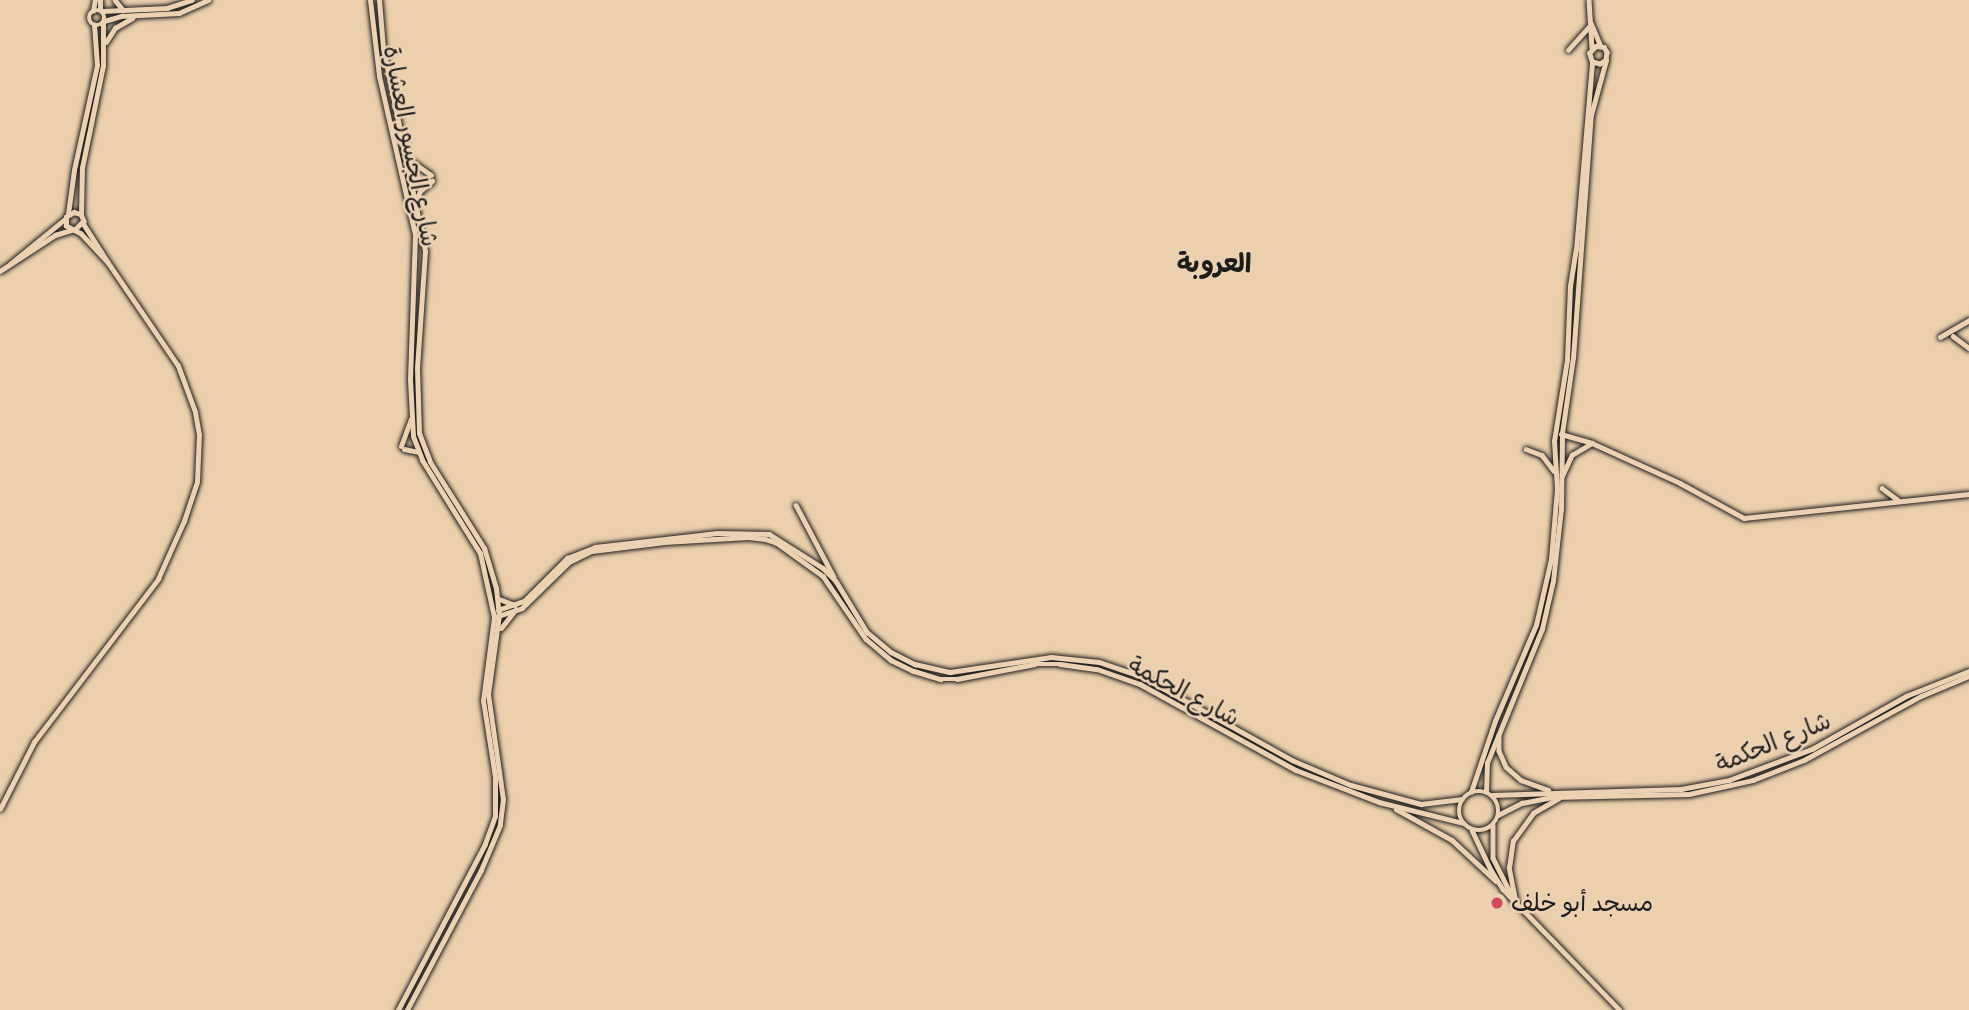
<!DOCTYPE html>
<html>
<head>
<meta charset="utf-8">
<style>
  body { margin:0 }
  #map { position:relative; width:1969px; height:1010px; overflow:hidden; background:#ecd0ad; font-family:Itim,"Playpen Sans Arabic",sans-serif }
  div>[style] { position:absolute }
  .roads { filter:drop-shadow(0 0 2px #1c1c1c) drop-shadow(0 0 2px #1c1c1c) }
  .tertiary>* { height:4.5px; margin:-2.25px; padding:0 2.25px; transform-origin:2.25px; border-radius:2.25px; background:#ecd1b3 }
  .tertiary>.ring { margin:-2.25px; padding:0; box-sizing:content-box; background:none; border:4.5px solid #ecd1b3; border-radius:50% }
  .secondary>* { height:5px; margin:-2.5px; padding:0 2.5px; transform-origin:2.5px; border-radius:2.5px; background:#ecd1b3 }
  .dots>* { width:19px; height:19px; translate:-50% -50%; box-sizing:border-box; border:4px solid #ecd1b3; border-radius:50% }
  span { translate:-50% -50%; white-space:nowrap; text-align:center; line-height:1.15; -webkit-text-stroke:5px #ecd1b3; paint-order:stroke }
  .street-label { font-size:24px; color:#1c1c1c }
  .poi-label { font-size:24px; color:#1c1c1c }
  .left { translate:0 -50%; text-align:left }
  .neighbourhood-label { font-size:26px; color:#1c1c1c; font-weight:700 }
</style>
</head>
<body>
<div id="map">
  <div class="roads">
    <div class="tertiary">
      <div style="left:115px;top:0;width:13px;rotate:51deg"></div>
      <div style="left:1589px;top:0;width:48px;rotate:86.4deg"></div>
      <div style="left:100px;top:10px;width:10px;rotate:-90deg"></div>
      <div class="ring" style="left:89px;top:10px;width:11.5px;height:11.5px"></div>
      <div style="left:93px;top:11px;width:11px;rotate:-80deg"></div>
      <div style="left:102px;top:11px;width:65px;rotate:-2.6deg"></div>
      <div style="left:167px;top:8px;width:26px;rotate:-18deg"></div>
      <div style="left:104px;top:21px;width:18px;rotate:-16deg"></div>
      <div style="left:121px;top:16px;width:58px;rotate:-3deg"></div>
      <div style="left:179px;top:13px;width:32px;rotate:-24deg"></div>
      <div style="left:1591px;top:23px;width:25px;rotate:67deg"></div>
      <div style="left:106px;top:42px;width:17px;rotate:-57deg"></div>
      <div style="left:115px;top:28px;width:20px;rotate:-30deg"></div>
      <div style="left:1568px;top:50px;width:31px;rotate:-48deg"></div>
      <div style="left:68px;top:214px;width:44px;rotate:-82.2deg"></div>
      <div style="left:74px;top:170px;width:107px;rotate:-77.6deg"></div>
      <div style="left:97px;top:65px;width:40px;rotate:-94.3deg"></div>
      <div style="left:81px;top:214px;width:46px;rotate:-88.8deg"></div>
      <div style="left:82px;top:168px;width:104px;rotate:-78.4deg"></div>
      <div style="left:103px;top:66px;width:43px;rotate:-90deg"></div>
      <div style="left:83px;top:223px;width:43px;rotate:57.4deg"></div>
      <div style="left:10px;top:264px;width:71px;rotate:-39.3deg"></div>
      <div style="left:0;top:271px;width:66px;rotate:-33.2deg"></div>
      <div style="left:55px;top:235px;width:17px;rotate:-17deg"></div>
      <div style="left:1953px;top:336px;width:20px;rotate:37deg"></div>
      <div style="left:1940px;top:337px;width:34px;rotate:-30deg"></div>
      <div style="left:1561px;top:434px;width:32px;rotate:16deg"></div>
      <div style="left:1592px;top:443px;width:97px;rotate:24.4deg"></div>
      <div style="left:1680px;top:483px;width:73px;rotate:28.7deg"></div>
      <div style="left:1744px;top:518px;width:226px;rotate:-6.1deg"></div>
      <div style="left:1526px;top:449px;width:17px;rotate:21deg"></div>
      <div style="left:1542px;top:455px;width:20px;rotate:53deg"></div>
      <div style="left:1562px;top:476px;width:23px;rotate:-65deg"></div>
      <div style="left:1572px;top:455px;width:23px;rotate:-31deg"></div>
      <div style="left:1882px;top:488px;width:20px;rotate:37deg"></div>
      <div style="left:796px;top:505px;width:81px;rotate:62.2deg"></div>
      <div style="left:498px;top:610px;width:28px;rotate:-19deg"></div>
      <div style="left:524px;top:601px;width:61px;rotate:-45deg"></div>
      <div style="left:567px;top:558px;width:30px;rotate:-21deg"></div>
      <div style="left:595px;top:547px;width:123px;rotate:-6.5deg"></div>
      <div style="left:717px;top:533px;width:52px;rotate:1.1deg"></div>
      <div style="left:769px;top:534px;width:64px;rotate:32.2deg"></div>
      <div style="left:823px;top:568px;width:18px;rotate:45deg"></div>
      <div style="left:836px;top:581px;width:60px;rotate:58.7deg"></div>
      <div style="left:867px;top:632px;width:31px;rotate:40deg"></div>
      <div style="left:891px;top:652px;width:27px;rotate:27deg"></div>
      <div style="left:915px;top:664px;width:36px;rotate:13deg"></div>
      <div style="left:950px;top:672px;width:102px;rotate:-8.4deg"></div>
      <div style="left:1051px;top:657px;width:48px;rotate:5.9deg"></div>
      <div style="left:1099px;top:662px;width:46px;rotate:18.8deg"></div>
      <div style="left:1143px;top:677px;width:171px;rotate:29.1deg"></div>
      <div style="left:1292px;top:760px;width:64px;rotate:23deg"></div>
      <div style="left:1351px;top:785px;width:73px;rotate:15.2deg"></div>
      <div style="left:1421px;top:804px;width:41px;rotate:-7deg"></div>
      <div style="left:498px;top:616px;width:25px;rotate:-18deg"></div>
      <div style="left:522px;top:608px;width:66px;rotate:-44.4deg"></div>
      <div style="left:569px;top:562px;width:25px;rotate:-26deg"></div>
      <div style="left:592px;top:551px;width:73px;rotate:-7.1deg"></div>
      <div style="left:664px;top:542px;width:84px;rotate:-3.4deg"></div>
      <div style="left:748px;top:537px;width:17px;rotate:7deg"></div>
      <div style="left:765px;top:539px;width:13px;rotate:18deg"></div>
      <div style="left:777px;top:543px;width:57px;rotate:35.7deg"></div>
      <div style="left:823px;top:576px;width:76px;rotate:55.7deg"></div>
      <div style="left:866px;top:639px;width:33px;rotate:40deg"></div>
      <div style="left:891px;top:660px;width:25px;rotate:26deg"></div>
      <div style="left:914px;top:671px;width:28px;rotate:17deg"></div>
      <div style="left:941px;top:679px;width:16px"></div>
      <div style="left:957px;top:679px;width:79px;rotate:-10.9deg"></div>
      <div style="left:1035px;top:664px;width:25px"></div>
      <div style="left:1060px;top:664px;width:37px;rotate:8deg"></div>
      <div style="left:1097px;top:669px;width:46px;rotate:19.2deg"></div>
      <div style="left:1140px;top:684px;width:178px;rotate:28.9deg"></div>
      <div style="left:1296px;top:770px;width:89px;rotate:21.1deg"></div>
      <div style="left:1379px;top:802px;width:87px;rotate:14deg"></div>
      <div style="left:1499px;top:735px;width:16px;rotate:90deg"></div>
      <div style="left:1499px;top:751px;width:17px;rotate:66deg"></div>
      <div style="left:1506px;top:767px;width:20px;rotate:41deg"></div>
      <div style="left:1521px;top:780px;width:29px;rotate:20deg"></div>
      <div class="ring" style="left:1459px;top:791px;width:35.5px;height:35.5px"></div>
      <div style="left:1471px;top:792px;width:75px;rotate:-71.3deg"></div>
      <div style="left:1495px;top:721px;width:104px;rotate:-66.9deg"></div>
      <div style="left:1536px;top:625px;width:68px;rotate:-77.2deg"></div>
      <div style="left:1551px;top:559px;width:70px;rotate:-85.1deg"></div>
      <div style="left:1557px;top:489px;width:48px;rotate:-93.6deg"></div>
      <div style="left:1554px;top:441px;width:82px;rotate:-80.9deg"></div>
      <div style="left:1567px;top:360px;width:74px;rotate:-87.7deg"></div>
      <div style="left:1570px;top:286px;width:36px;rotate:-81deg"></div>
      <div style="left:1576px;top:250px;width:189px;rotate:-85.1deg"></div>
      <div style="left:1592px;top:62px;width:9px;rotate:-108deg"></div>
      <div style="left:1589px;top:53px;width:10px;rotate:-45deg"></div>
      <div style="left:1596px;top:46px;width:8px;rotate:7deg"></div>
      <div style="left:1604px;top:47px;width:6px;rotate:59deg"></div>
      <div style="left:1607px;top:52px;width:8px;rotate:97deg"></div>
      <div style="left:1606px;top:60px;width:7px;rotate:146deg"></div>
      <div style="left:1600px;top:64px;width:8px;rotate:-166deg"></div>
      <div style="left:1486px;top:792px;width:29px;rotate:-88deg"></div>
      <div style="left:1487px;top:763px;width:145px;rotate:-67.7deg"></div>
      <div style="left:1542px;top:629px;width:49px;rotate:-77.1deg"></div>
      <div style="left:1553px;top:581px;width:72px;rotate:-83.7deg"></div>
      <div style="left:1561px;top:509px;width:76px;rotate:-89.2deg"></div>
      <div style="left:1562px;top:433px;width:76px;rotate:-81.7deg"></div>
      <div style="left:1573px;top:358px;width:244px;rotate:-85.8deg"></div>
      <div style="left:1591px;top:115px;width:57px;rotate:-74.7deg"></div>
      <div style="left:1492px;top:795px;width:189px;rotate:-1.8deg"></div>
      <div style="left:1681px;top:789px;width:49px;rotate:-10.6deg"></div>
      <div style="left:1729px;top:780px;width:89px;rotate:-20.5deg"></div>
      <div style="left:1812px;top:749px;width:108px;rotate:-29.4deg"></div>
      <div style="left:1906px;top:696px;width:68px;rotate:-21.6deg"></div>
      <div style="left:0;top:809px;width:75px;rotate:-63.1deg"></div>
      <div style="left:34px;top:742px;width:205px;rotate:-52.7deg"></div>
      <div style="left:158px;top:579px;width:64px;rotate:-65.9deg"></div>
      <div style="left:184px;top:521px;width:41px;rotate:-71.6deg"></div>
      <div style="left:197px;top:482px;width:47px;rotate:-87.6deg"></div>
      <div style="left:199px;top:435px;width:23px;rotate:-100deg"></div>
      <div style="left:195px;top:412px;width:49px;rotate:-110.3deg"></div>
      <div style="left:178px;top:366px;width:125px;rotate:-124.2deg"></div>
      <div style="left:108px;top:263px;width:40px;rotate:-133deg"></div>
      <div style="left:81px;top:234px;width:17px;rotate:-152deg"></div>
      <div style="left:66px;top:226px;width:9px;rotate:-90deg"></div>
      <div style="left:66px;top:217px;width:9px;rotate:-32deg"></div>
      <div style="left:74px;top:212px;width:7px;rotate:16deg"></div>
      <div style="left:81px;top:214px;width:8px;rotate:67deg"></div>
      <div style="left:84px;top:221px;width:13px;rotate:135deg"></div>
      <div style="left:1396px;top:809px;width:64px;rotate:29deg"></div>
      <div style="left:1452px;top:840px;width:60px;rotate:43deg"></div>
      <div style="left:1498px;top:815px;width:27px;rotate:-27deg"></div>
      <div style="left:1522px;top:803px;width:32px;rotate:-11deg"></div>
      <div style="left:1553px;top:797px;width:136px;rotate:-1.3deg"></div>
      <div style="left:1689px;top:794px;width:66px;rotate:-12.3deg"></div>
      <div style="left:1753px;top:780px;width:55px;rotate:-21.4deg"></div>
      <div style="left:1804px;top:760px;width:133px;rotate:-28.7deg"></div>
      <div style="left:1921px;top:696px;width:52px;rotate:-22.6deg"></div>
      <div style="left:1493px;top:825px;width:33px;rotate:90deg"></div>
      <div style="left:1493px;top:858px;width:40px;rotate:63.4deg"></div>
      <div style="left:1472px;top:830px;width:44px;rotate:64.6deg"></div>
      <div style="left:1491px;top:870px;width:22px;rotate:58deg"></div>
      <div style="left:1503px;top:889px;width:168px;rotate:46deg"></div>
      <div style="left:1515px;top:900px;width:33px;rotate:-101deg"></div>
      <div style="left:1509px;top:868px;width:27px;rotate:-82deg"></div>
      <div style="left:1513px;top:841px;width:34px;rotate:-54deg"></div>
      <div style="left:1533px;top:813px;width:30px;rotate:-30deg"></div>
    </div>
    <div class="secondary">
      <div style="left:370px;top:0;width:77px;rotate:83.2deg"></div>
      <div style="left:379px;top:76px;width:163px;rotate:77.2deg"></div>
      <div style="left:415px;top:235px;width:145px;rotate:92deg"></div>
      <div style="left:410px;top:380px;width:56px;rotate:86.9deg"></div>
      <div style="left:413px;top:436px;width:26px;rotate:69deg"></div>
      <div style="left:422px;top:460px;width:110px;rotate:58.1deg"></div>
      <div style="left:480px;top:553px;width:66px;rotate:77.7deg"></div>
      <div style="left:494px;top:617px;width:84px;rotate:97.5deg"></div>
      <div style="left:483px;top:700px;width:78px;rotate:81.1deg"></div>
      <div style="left:495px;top:777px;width:39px;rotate:90deg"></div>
      <div style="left:495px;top:816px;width:30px;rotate:110deg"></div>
      <div style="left:485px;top:844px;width:187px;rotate:117.7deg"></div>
      <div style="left:379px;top:0;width:48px;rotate:85.2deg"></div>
      <div style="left:383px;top:48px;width:207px;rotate:78.3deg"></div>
      <div style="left:425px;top:251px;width:117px;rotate:93.9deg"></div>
      <div style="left:417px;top:368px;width:65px;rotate:88.2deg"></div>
      <div style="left:419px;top:433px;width:31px;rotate:69deg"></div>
      <div style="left:430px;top:462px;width:102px;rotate:57.9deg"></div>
      <div style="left:484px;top:548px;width:42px;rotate:73.3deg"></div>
      <div style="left:496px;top:588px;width:27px;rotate:84deg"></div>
      <div style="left:499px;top:615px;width:80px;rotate:97.9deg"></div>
      <div style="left:488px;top:694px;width:106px;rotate:81.9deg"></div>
      <div style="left:503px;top:799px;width:26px;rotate:97deg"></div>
      <div style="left:500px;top:825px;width:49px;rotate:112.9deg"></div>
      <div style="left:481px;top:870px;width:158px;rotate:117.9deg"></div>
      <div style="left:408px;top:159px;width:28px;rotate:35deg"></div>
      <div style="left:416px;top:200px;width:10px;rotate:-66deg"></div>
      <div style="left:420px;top:191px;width:16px;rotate:-40deg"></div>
      <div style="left:401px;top:446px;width:29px;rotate:-70deg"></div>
      <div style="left:404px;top:449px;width:14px;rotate:12deg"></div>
      <div style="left:499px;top:599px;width:17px;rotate:21deg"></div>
      <div style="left:501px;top:628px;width:23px;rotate:-52deg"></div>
    </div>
  </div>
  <div class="dots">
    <div style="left:1497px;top:903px;background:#d1495b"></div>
  </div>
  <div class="street-label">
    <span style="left:411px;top:146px;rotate:79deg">شارع الجسور العشارة</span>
    <span style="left:1184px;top:691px;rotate:28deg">شارع الحكمة</span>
    <span style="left:1773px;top:742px;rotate:-22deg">شارع الحكمة</span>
  </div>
  <div class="poi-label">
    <span class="left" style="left:1511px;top:903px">مسجد أبو خلف</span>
  </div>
  <div class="neighbourhood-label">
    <span style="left:1214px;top:264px">العروبة</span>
  </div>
</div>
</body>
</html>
